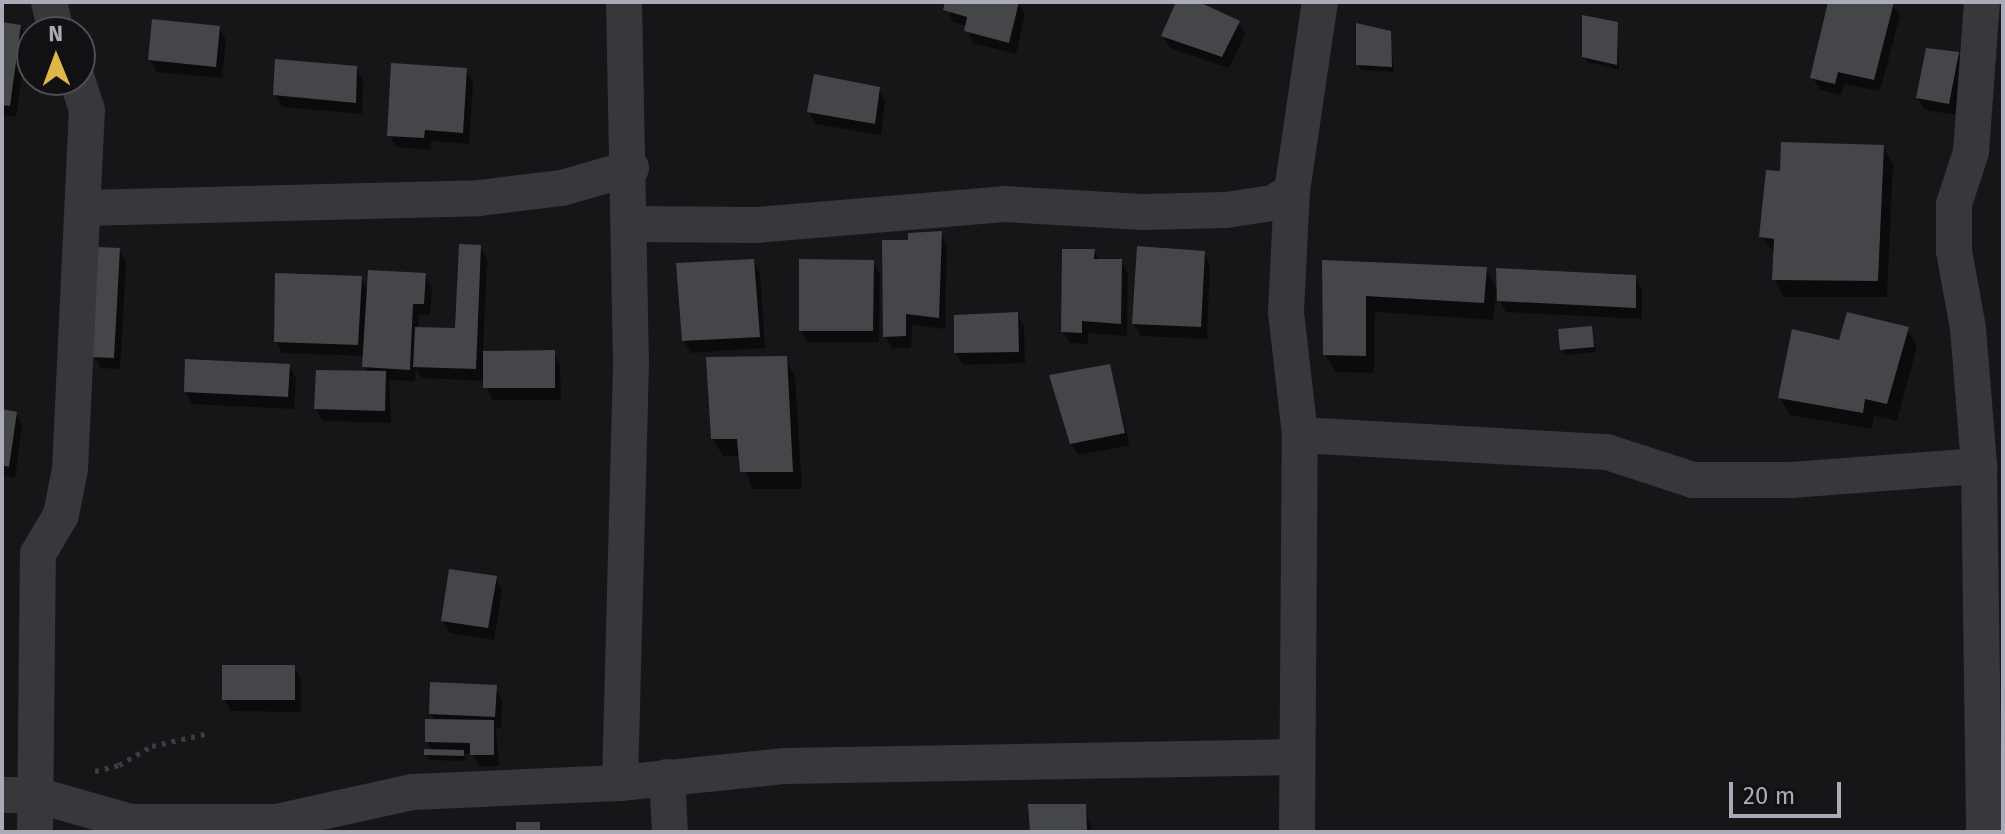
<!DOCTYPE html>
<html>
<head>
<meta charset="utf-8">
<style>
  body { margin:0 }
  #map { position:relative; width:2005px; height:834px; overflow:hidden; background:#161517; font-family:"Fira Sans",sans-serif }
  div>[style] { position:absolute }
  .shadow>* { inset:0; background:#0007 }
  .building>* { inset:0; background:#45464a }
  .path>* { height:5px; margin-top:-2.5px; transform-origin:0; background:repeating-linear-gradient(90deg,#3d3e42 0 4px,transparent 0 10px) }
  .minor>* { height:36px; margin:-18px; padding:0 18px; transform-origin:18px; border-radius:18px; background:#37373c }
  span { translate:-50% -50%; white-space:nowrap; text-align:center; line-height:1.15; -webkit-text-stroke:8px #111012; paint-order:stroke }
  .frame { position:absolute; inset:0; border:4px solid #a9acb6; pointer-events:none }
  .north { position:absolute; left:16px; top:16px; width:80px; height:80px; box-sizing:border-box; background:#111012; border:2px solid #4e4e54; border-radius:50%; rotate:359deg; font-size:22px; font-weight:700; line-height:32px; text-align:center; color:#a9acb6 }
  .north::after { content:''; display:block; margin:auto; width:28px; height:36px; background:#ddb848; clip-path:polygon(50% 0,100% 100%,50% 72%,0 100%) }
  .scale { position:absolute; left:1729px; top:782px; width:112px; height:36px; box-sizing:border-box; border:4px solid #a9acb6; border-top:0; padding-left:10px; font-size:24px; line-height:28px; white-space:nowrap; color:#a9acb6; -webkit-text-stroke:6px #111012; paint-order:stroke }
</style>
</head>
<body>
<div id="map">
  <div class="shadow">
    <div style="clip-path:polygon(947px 2px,1018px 2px,1025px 14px,1016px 54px,973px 43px,967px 26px,952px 22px)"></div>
    <div style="clip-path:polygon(1178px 2px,1194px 2px,1238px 22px,1245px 34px,1229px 68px,1170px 48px,1163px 36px)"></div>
    <div style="clip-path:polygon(1830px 2px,1890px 2px,1900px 15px,1880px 91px,1844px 84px,1841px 95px,1820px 90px,1813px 78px)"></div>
    <div style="clip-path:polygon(2px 24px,20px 27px,27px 39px,16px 117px,2px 115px)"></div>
    <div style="clip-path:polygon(1617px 24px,1619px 70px,1588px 62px,1584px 56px)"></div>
    <div style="clip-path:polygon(219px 28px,226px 40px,222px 78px,157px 72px,150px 60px)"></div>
    <div style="clip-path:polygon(1390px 33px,1394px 72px,1361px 70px,1358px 64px)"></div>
    <div style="clip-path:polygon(1958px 54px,1965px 66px,1956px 115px,1925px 110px,1918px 98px)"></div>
    <div style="clip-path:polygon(356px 68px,363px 80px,362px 114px,282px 107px,275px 95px)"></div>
    <div style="clip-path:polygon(466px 70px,473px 82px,469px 144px,431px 141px,430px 150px,396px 147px,389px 135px)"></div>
    <div style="clip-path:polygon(878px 89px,885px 101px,881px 135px,816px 124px,809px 112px)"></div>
    <div style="clip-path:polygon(1883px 147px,1893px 164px,1887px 297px,1784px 297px,1774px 279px,1775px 254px,1761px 236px,1782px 173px)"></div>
    <div style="clip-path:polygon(940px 233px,947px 245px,945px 329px,912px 325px,911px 348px,892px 348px,885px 336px,910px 242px)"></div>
    <div style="clip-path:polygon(480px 247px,487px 259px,483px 353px,553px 352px,560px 364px,561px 400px,492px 400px,485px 381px,422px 378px,416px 368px,415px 381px,389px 380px,391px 423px,323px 421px,316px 409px,367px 373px,365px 356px,282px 353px,276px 341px,361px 278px,368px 291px,425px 275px,432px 287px,430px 315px,419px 315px,418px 329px,457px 330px)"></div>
    <div style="clip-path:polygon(119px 250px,126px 262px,120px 369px,101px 368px,94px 356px)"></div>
    <div style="clip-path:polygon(1094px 251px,1100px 261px,1121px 261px,1128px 273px,1127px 336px,1088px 333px,1088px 344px,1070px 343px,1063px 331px)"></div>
    <div style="clip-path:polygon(1204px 253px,1210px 265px,1207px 339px,1141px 336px,1134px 324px)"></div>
    <div style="clip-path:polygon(753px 261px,760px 273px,765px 348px,691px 353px,684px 341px)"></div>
    <div style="clip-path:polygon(873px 262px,880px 274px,879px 342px,807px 342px,801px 330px)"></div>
    <div style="clip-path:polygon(1324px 262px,1486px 269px,1497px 288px,1493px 320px,1375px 312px,1374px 373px,1336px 372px,1325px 355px)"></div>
    <div style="clip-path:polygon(1635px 277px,1642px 289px,1642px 319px,1506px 312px,1499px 300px)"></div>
    <div style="clip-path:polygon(1017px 314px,1024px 326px,1025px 363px,963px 365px,956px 353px)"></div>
    <div style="clip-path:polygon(1591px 328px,1596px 352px,1565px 355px,1562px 349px)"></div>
    <div style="clip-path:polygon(1907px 329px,1917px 346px,1897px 421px,1874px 416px,1872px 429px,1790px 415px,1780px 397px,1841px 342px)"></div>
    <div style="clip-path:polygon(785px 358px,795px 376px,802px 489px,752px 489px,741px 456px,723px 456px,713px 439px)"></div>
    <div style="clip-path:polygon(289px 366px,296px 378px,294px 409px,192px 404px,186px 392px)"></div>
    <div style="clip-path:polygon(1109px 367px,1130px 445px,1078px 455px,1071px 443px)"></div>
    <div style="clip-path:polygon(2px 411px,16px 413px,22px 425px,15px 478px,2px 475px)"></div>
    <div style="clip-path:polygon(495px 578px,502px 590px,494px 640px,450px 633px,443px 621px)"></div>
    <div style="clip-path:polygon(294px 667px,301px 679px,301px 712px,231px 711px,224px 699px)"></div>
    <div style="clip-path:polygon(495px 687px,502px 699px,501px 728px,496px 728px,499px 766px,479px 766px,472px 754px,464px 754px,466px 761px,429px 760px,426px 755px,432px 751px,427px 742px,435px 721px,431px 714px)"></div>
    <div style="clip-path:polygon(1085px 806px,1092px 832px,1032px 832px)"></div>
  </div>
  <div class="building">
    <div style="clip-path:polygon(945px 2px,1019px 2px,1009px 43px,964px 31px,967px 17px,943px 10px)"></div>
    <div style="clip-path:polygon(1176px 2px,1199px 2px,1240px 21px,1222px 57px,1161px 36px)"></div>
    <div style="clip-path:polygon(1828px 2px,1894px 2px,1874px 80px,1838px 72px,1835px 84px,1810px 78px)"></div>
    <div style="clip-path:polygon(1582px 15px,1618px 22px,1617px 65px,1582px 57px)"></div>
    <div style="clip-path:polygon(152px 19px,220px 26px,216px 67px,148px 60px)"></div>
    <div style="clip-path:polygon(2px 22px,21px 25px,10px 106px,2px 105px)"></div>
    <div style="clip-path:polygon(1356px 23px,1391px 31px,1392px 67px,1356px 65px)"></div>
    <div style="clip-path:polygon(1926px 48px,1959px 52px,1949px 104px,1916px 98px)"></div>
    <div style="clip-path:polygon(275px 59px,357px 66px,356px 103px,273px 95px)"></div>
    <div style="clip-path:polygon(391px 63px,467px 68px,463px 133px,425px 130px,424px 138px,387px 136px)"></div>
    <div style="clip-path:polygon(814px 74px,880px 87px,875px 124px,807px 112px)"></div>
    <div style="clip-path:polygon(1781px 142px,1884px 145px,1878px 281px,1772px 280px,1774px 239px,1759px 237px,1766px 170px,1780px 171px)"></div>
    <div style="clip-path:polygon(942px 231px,939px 318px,906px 314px,906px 336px,883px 337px,882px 240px,908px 240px,908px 233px)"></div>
    <div style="clip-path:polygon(459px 244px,481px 245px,476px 369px,413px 367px,415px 327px,455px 328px)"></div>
    <div style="clip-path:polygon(1137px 246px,1205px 251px,1201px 327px,1132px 324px)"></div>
    <div style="clip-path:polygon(97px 247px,120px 248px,114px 358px,92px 357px)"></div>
    <div style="clip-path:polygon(1062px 249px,1095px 249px,1094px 259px,1122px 259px,1121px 324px,1082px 321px,1082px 333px,1061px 332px)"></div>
    <div style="clip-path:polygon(754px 259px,760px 337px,682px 341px,676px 263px)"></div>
    <div style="clip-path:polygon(799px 259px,874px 260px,873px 331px,799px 331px)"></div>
    <div style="clip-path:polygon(1322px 260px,1487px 267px,1484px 303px,1366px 296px,1366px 356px,1323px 355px)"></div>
    <div style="clip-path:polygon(1496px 268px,1636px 275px,1636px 308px,1497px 301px)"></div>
    <div style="clip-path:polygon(368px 270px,426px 273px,424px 304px,413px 304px,410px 370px,362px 367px)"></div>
    <div style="clip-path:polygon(275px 273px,362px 276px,358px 345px,274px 342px)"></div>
    <div style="clip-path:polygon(1018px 312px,1019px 352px,954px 353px,954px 315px)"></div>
    <div style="clip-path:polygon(1847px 312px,1909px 327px,1887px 404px,1865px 399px,1863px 413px,1778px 398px,1792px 329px,1839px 340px)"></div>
    <div style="clip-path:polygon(1592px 326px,1594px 347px,1560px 350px,1558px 329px)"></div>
    <div style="clip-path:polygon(555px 350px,555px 388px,483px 388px,483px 351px)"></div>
    <div style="clip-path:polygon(787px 356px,793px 472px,740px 472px,737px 439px,711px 439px,706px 357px)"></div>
    <div style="clip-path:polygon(185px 359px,290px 364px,288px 397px,184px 392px)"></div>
    <div style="clip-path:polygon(1110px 364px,1125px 433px,1070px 444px,1049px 375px)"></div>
    <div style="clip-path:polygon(316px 370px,386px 371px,385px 411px,314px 409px)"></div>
    <div style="clip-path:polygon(2px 409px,17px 412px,9px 467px,2px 465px)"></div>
    <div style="clip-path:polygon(449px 569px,497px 576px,488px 628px,441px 621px)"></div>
    <div style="clip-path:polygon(222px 665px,295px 665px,295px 700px,222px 700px)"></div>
    <div style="clip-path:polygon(430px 682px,497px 685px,495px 717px,429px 714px)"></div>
    <div style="clip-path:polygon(425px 719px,494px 720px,494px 755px,470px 755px,470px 743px,425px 742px)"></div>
    <div style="clip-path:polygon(424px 749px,464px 750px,464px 756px,424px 755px)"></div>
    <div style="clip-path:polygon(1028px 804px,1086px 804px,1087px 832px,1030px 832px)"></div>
    <div style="clip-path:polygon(516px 822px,540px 822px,540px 832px,516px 832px)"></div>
  </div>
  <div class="path">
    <div style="left:95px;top:771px;width:25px;rotate:-14deg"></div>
    <div style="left:119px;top:765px;width:38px;rotate:-30deg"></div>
    <div style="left:152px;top:746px;width:54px;rotate:-12.8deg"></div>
  </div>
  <div class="minor">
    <div style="left:49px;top:2px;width:31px;rotate:77deg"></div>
    <div style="left:1982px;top:2px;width:150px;rotate:94.2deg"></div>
    <div style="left:1971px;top:152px;width:55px;rotate:108.1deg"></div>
    <div style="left:1954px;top:204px;width:47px;rotate:90deg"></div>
    <div style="left:1954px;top:251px;width:78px;rotate:79.7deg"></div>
    <div style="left:1968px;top:328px;width:138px;rotate:85.4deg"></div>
    <div style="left:1979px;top:466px;width:366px;rotate:89.2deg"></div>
    <div style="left:83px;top:208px;width:396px;rotate:-1.4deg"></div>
    <div style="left:479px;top:198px;width:84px;rotate:-6.9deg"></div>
    <div style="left:562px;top:188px;width:72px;rotate:-16.2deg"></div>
    <div style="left:631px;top:224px;width:125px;rotate:0.5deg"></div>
    <div style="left:756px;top:225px;width:249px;rotate:-4.8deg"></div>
    <div style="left:1004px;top:204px;width:139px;rotate:3.3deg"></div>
    <div style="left:1143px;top:212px;width:83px;rotate:-1.4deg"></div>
    <div style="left:1226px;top:210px;width:48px;rotate:-8.5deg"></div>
    <div style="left:1273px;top:203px;width:22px;rotate:-32deg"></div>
    <div style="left:1300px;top:435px;width:307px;rotate:3.2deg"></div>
    <div style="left:1607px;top:452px;width:90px;rotate:18deg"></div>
    <div style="left:1693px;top:480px;width:98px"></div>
    <div style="left:1791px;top:480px;width:189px;rotate:-4.3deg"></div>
    <div style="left:667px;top:777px;width:55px;rotate:86.9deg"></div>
    <div style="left:620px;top:783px;width:418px;rotate:-88.5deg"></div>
    <div style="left:631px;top:365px;width:363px;rotate:-91.1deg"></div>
    <div style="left:2px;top:795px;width:34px"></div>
    <div style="left:36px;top:795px;width:99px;rotate:15.9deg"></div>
    <div style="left:131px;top:822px;width:145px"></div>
    <div style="left:276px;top:822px;width:140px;rotate:-12.4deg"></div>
    <div style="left:413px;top:792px;width:207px;rotate:-2.5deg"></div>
    <div style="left:620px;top:783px;width:166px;rotate:-5.9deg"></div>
    <div style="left:785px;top:766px;width:510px;rotate:-1.01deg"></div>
    <div style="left:35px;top:832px;width:278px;rotate:-89.4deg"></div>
    <div style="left:38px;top:554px;width:45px;rotate:-59.5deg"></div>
    <div style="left:61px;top:515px;width:47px;rotate:-78.9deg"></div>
    <div style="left:70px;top:469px;width:359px;rotate:-87.3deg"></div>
    <div style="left:87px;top:110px;width:32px;rotate:-108deg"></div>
    <div style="left:1297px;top:832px;width:397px;rotate:-89.6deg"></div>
    <div style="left:1300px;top:435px;width:124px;rotate:-96.5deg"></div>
    <div style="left:1286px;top:312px;width:121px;rotate:-87.2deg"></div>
    <div style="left:1292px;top:191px;width:191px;rotate:-81.6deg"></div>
  </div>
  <div class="frame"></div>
  <div class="north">N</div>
  <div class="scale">20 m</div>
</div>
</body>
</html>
